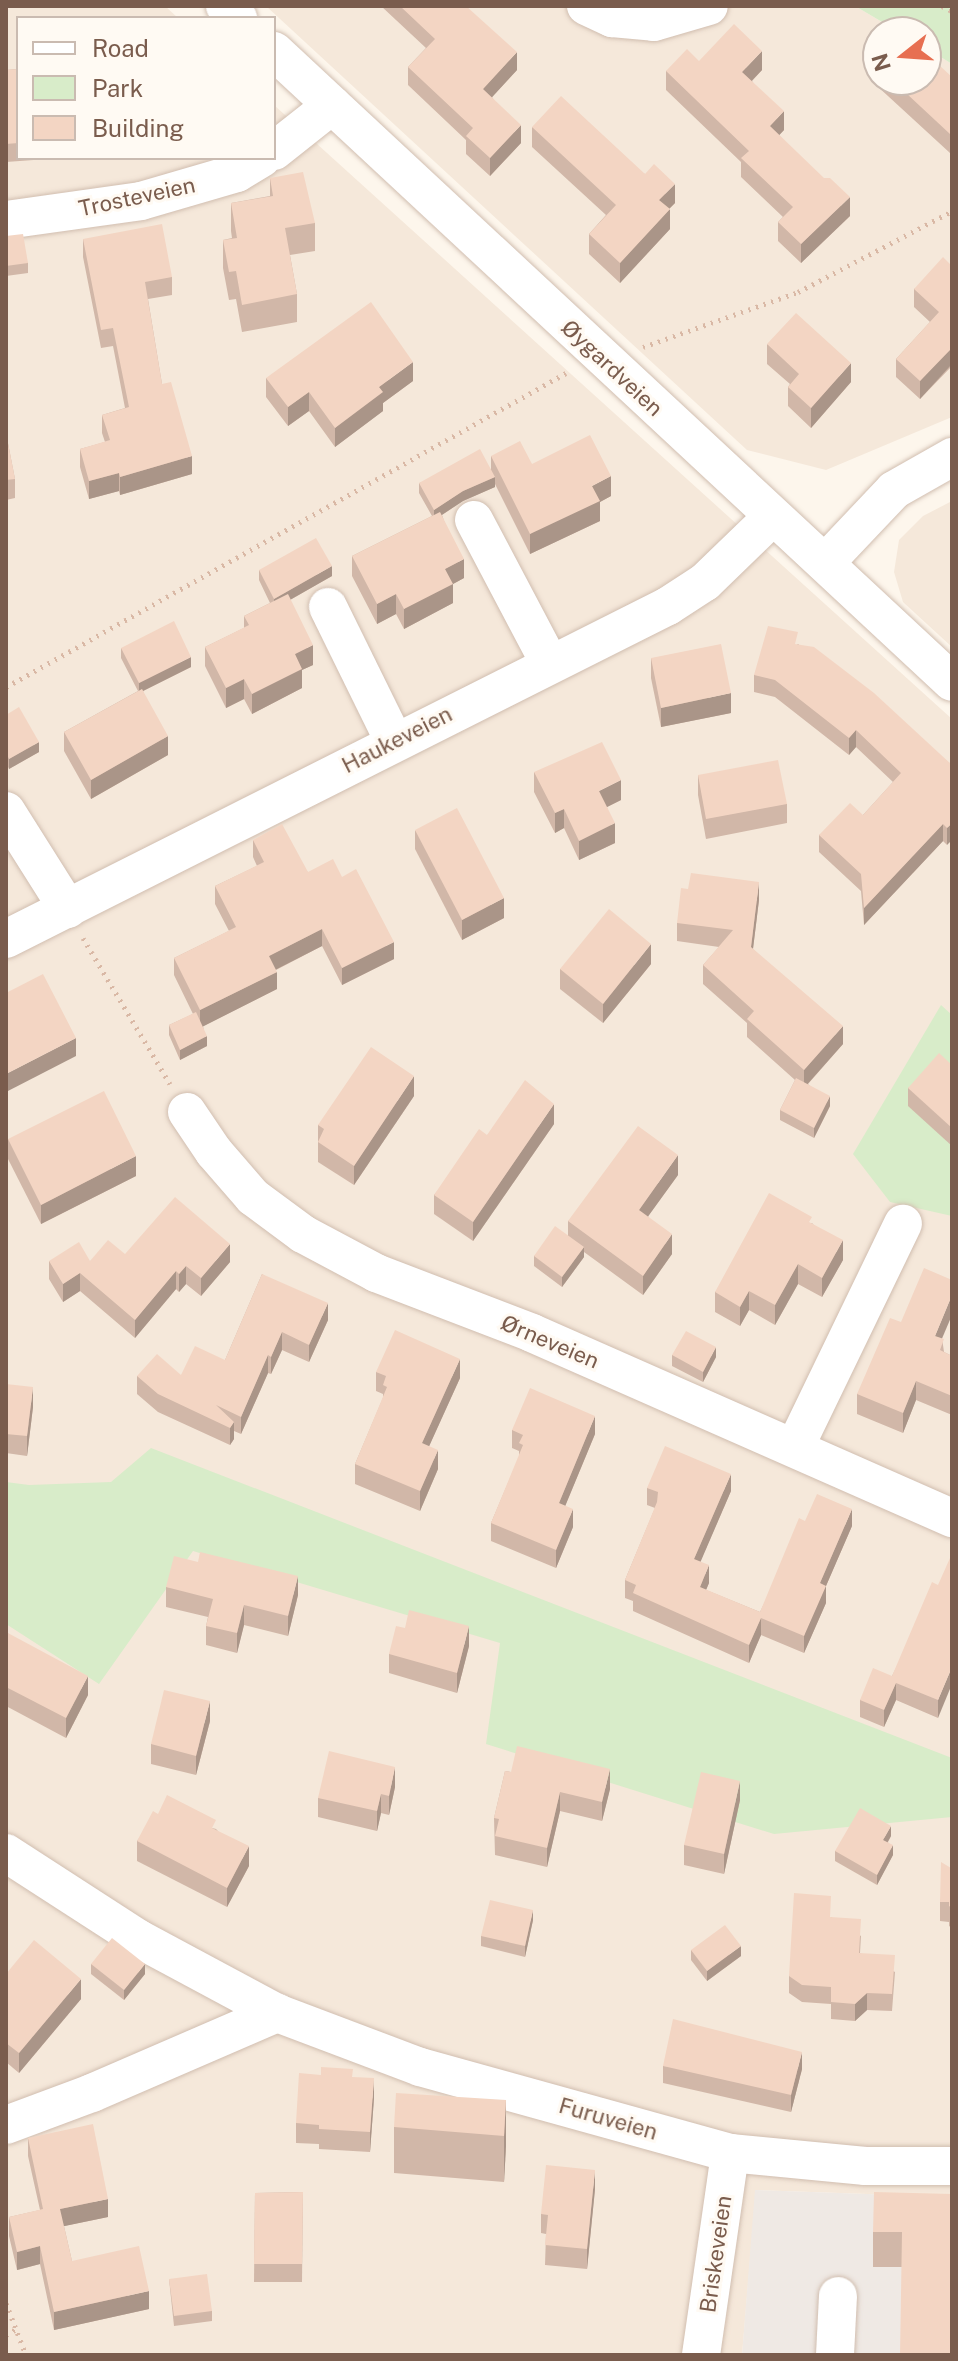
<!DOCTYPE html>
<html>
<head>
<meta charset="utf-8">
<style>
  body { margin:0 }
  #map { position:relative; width:958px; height:2361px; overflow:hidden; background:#fdf6ec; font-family:"Public Sans",sans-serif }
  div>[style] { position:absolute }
  .residential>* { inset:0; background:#f5e8da }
  .industrial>* { inset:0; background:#efe9e4 }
  .green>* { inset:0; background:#d8ecc9 }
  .path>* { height:5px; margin-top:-2.5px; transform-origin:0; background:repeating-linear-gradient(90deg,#d9b8a5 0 2px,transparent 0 8px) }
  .roads { filter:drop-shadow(0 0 2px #d1beb0) drop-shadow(0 0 2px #d1beb0) }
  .minor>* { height:38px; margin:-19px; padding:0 19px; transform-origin:19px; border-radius:19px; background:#fff }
  .wall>* { inset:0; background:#d1b7a8 }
  .shaded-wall>* { inset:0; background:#aa9588 }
  .building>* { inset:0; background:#f3d5c3 }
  span { translate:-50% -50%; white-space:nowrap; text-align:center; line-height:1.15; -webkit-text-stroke:6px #fffaf3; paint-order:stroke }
  .street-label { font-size:22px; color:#7a5c4d }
  .frame { position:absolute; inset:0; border:8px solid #7a5c4d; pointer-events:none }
  .legend { position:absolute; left:16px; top:16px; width:260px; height:144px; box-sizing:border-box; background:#fffaf3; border:2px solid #cabbb1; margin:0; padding:10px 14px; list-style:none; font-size:24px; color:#7a5c4d }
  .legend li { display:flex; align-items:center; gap:16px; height:40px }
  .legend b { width:40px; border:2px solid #cabbb1 }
  .north { position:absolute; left:862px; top:16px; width:80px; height:80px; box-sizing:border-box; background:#fffaf3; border:2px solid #cabbb1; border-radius:50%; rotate:253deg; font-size:22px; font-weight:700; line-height:32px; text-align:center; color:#7a5c4d }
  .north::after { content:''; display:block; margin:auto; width:28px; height:36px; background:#e76f51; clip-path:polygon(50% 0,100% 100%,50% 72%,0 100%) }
</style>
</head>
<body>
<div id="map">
  <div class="residential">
    <div style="clip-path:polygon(6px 6px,165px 6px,178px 18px,18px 18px,18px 158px,274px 158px,274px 105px,952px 719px,952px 2197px,756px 2190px,742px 2355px,6px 2355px)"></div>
    <div style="clip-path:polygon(266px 6px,855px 6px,899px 32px,878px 32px,878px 80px,926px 80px,926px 48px,952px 64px,952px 417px,826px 470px,747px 450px)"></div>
    <div style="clip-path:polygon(952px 501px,952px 647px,903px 602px,894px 572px,899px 540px,923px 516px)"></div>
  </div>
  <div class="industrial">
    <div style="clip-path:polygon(755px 2190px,952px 2197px,952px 2355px,742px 2355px)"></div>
  </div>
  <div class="green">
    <div style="clip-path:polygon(855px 6px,952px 6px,952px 64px,926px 48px,926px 32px,899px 32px)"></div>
    <div style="clip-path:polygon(941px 1005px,952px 1015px,952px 1216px,890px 1202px,853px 1154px)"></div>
    <div style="clip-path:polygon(151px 1448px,952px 1758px,952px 1817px,774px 1834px,486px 1744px,500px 1643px,193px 1551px,99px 1684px,6px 1624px,6px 1482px,29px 1485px,111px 1482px)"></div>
  </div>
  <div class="path">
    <div style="left:942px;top:6px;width:11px;rotate:27deg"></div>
    <div style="left:643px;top:347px;width:164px;rotate:-19.5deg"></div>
    <div style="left:798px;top:292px;width:174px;rotate:-27.7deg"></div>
    <div style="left:6px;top:687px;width:642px;rotate:-29.28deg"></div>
    <div style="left:83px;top:938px;width:170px;rotate:59.2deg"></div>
    <div style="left:6px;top:2303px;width:56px;rotate:69deg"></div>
    <div style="left:6px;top:2335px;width:12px;rotate:-31deg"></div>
  </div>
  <div class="roads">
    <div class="minor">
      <div style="left:225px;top:6px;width:18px;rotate:43deg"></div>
      <div style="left:586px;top:6px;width:29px;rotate:25deg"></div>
      <div style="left:612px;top:18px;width:42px;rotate:5.4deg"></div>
      <div style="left:654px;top:22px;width:57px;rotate:-16.2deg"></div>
      <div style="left:274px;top:51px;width:926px;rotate:42.94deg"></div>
      <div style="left:274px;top:151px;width:74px;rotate:-38.4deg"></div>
      <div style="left:6px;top:220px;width:136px;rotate:-8deg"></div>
      <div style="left:141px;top:201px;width:100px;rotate:-16.3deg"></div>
      <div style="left:237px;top:173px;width:29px;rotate:-31deg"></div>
      <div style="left:474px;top:520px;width:163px;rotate:62.2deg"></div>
      <div style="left:825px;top:563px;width:100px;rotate:-46.6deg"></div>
      <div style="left:894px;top:490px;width:67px;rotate:-29.6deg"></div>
      <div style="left:328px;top:607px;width:149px;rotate:63.8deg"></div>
      <div style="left:6px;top:811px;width:116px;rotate:57.7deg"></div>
      <div style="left:6px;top:939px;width:741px;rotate:-26.7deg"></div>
      <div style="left:668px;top:606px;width:44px;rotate:-33deg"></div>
      <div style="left:705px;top:582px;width:93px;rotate:-44.1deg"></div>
      <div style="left:187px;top:1112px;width:48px;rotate:56deg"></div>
      <div style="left:214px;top:1152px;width:60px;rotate:49.1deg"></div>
      <div style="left:253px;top:1197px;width:62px;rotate:36.5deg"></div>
      <div style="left:303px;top:1234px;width:83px;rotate:28.1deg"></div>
      <div style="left:376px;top:1273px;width:167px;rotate:21deg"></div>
      <div style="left:532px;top:1333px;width:459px;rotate:23.8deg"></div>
      <div style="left:795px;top:1447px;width:248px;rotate:-64.2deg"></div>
      <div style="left:6px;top:1853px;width:158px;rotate:32.9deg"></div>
      <div style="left:139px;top:1939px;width:157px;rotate:28.2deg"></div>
      <div style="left:277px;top:2013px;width:153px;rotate:20.7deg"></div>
      <div style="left:420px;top:2067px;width:322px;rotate:15.5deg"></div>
      <div style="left:730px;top:2153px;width:136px;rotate:5.5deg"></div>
      <div style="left:865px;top:2166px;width:87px"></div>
      <div style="left:6px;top:2125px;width:92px;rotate:-20.4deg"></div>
      <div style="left:92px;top:2093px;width:202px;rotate:-23.4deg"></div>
      <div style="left:701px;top:2355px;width:204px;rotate:-81.8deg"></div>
      <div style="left:835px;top:2355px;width:59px;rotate:-87.1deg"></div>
    </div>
  </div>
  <div class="wall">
    <div style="clip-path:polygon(381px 6px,466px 6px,517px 70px,492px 97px,521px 143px,490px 176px,466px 154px,466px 140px,408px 85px,408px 67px,426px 48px)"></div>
    <div style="clip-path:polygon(699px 61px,762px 70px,752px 81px,784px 130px,779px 135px,850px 216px,801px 263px,778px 241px,778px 222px,783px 217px,741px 177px,741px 162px,666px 90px,666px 71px)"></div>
    <div style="clip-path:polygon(878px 64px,878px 80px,926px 80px,952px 77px,950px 153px,876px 85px,876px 66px)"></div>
    <div style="clip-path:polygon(18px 69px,18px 158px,61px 158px,6px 162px,6px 70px)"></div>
    <div style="clip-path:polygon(532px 127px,645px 174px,675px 203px,669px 209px,670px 229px,620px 283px,589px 254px,589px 234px,606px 215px,532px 147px)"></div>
    <div style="clip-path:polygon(270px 178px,315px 223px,315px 251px,290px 255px,297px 294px,297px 322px,242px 332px,236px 299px,229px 300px,223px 268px,223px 240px,232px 238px,231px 231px,231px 203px,270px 196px)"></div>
    <div style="clip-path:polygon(6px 236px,28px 263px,28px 273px,6px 276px)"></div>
    <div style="clip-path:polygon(83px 239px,172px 277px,172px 295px,148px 299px,162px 384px,192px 474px,120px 495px,119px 491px,89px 499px,80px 467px,80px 449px,105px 442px,102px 433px,102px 415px,125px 408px,113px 346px,101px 348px,83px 257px)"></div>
    <div style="clip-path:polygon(952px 266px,952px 366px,920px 399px,896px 377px,896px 359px,930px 322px,914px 307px,914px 289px)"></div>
    <div style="clip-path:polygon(767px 344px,851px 382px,811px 428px,788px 406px,788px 387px,790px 384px,767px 364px)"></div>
    <div style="clip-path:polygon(266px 378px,413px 381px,383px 403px,383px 411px,335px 447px,309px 411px,288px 426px,266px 397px)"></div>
    <div style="clip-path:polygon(6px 433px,15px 479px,15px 498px,6px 500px)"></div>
    <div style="clip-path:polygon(491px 456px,532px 464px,611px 496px,600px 502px,600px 521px,530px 554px,495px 484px,495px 487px,463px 501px,442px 515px,464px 578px,453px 584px,453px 603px,404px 629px,396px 614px,377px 624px,352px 576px,352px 556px,432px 516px,419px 493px,419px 483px,491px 469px)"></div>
    <div style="clip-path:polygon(259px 570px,332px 576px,290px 600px,313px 665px,302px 670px,302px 688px,252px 714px,244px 699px,226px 708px,205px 666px,205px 647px,244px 628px,244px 616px,270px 603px,259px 580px)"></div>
    <div style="clip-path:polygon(798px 644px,952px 765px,947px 845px,943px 841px,864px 925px,861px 891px,819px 852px,819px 835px,863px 815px,893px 782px,856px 747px,849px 755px,775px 697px,754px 692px,754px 675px)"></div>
    <div style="clip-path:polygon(121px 648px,191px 667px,143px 691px,168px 755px,91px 799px,64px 751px,64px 732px,138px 691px,121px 658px)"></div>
    <div style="clip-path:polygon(651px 658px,731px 713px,661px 727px,651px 678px)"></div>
    <div style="clip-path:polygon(6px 715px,39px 752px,9px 769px,6px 763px)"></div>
    <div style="clip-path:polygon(534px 772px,621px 800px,607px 807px,615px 843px,579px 860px,564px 828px,555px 833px,534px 792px)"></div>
    <div style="clip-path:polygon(698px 775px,787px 804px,787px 823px,706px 839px,698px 795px)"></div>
    <div style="clip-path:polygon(415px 830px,504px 918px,462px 940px,415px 849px)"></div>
    <div style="clip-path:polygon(253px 840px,308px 872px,342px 877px,394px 959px,342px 985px,322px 946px,276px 970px,277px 989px,203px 1026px,207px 1046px,180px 1060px,169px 1035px,169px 1025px,193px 1014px,174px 975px,174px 958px,229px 931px,215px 904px,215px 886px,257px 866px,253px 857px)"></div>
    <div style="clip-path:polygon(759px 900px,753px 949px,843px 1044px,808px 1084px,830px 1106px,814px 1138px,780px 1120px,780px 1110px,795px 1080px,747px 1037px,747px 1023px,703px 984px,703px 965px,719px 947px,677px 941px,677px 923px)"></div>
    <div style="clip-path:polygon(651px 964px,603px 1023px,560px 989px,560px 969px)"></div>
    <div style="clip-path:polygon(952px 1065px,952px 1146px,908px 1106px,908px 1088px)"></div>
    <div style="clip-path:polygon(414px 1096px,354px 1185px,318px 1162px,318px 1125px)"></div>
    <div style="clip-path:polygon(554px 1124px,473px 1241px,434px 1214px,434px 1195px,487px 1135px)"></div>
    <div style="clip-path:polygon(8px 1139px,136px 1176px,41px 1224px,8px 1159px)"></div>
    <div style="clip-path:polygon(678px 1175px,648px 1216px,672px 1254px,643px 1295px,584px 1252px,584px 1257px,562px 1287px,534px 1266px,534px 1256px,568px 1236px,568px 1221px)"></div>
    <div style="clip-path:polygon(812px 1223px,843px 1260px,822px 1297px,798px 1284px,775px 1325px,749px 1310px,740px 1326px,715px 1312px,715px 1292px)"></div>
    <div style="clip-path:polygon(125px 1254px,230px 1262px,201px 1296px,186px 1284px,179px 1292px,176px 1289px,135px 1338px,80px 1291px,63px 1302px,49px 1279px,49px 1261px,90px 1261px)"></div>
    <div style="clip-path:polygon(262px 1274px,328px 1320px,309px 1362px,282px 1350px,271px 1374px,268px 1373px,241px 1434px,234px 1431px,234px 1439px,230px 1445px,158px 1412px,137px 1394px,137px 1376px,181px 1375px,225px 1360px)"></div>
    <div style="clip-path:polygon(942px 1338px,944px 1352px,952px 1356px,952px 1415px,916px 1400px,903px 1433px,857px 1414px,857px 1394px)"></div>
    <div style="clip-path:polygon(672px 1355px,716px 1357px,703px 1382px,672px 1366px)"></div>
    <div style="clip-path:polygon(376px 1372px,460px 1378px,429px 1446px,438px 1469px,420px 1511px,355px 1484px,355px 1464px,383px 1398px,383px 1394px,376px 1391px)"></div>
    <div style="clip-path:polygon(6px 1384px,33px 1407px,27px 1456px,6px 1453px)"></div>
    <div style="clip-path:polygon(512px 1430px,595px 1434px,565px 1506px,573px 1527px,556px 1568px,491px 1541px,491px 1523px,519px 1457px,519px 1451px,512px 1448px)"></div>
    <div style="clip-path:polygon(647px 1488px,731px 1491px,700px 1562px,709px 1583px,706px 1590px,760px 1612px,805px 1521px,852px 1526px,826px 1586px,826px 1603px,804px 1653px,761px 1635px,749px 1663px,633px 1611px,633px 1601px,625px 1598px,625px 1580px,655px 1508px,647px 1505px)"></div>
    <div style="clip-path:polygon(938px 1585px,938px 1718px,896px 1700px,884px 1727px,860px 1717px,860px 1700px,892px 1676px)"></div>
    <div style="clip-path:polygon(166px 1587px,298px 1595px,288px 1636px,244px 1625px,237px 1653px,206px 1645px,206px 1626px,208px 1617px,166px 1607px)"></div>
    <div style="clip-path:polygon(6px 1632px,88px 1695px,66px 1738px,6px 1706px)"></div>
    <div style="clip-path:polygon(469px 1646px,457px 1693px,389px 1673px,389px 1654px)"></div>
    <div style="clip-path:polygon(210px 1721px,196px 1775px,151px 1764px,151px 1744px)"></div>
    <div style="clip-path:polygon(505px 1771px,610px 1789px,602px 1821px,560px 1811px,547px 1867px,495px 1855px,494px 1818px)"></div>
    <div style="clip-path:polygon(395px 1787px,389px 1815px,381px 1813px,377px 1831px,318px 1817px,318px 1798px)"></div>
    <div style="clip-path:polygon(740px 1800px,724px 1874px,684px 1865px,684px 1845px)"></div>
    <div style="clip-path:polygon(158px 1814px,216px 1829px,249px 1866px,227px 1907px,137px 1861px,137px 1841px)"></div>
    <div style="clip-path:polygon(952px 1832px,952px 1928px,949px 1926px,949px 1922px,940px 1921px,940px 1902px,951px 1868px)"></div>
    <div style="clip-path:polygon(891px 1836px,888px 1842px,893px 1855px,877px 1885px,835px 1861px,835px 1851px)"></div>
    <div style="clip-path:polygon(831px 1917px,861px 1936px,860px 1953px,895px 1972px,892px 2011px,867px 2010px,855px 2021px,831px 2019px,831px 2004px,802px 2002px,789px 1993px,789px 1976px)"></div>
    <div style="clip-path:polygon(533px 1920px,525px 1957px,481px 1946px,481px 1936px)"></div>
    <div style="clip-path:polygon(691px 1950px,741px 1956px,707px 1981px,691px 1960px)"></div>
    <div style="clip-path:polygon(91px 1964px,145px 1974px,124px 2000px,91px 1974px)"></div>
    <div style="clip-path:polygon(6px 1974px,81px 1999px,19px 2073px,6px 2062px)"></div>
    <div style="clip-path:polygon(663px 2066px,802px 2069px,791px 2112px,663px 2083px)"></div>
    <div style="clip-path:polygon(374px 2098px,370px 2152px,319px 2149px,319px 2144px,296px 2143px,296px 2123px)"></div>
    <div style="clip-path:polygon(506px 2100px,506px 2146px,504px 2182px,394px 2173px,394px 2127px)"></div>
    <div style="clip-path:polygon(28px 2138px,108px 2217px,64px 2226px,72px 2261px,149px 2309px,54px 2330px,40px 2264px,17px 2270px,9px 2236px,9px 2217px,40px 2210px,28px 2156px)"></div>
    <div style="clip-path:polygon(595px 2189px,587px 2269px,545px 2265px,546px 2234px,541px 2233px,541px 2214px)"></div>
    <div style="clip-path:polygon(303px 2192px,302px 2282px,254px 2282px,255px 2193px)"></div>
    <div style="clip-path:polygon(952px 2194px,902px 2267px,873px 2267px,873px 2232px)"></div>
    <div style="clip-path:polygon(169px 2279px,212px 2311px,212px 2321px,174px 2326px)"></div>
  </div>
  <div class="shaded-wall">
    <div style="clip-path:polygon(762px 51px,762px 70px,742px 91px,742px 72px)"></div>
    <div style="clip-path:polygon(517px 52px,517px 70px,483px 107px,483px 89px)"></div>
    <div style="clip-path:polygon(784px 111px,784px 130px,770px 145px,770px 126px)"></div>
    <div style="clip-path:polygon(521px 125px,521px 143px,490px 176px,490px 158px)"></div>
    <div style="clip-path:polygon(952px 132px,952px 151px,950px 153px,950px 134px)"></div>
    <div style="clip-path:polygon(675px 184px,675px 203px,659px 219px,659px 200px)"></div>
    <div style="clip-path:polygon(850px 197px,850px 216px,801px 263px,801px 244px)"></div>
    <div style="clip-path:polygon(670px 209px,670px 229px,620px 283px,620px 263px)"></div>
    <div style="clip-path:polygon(951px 347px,951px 365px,920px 399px,920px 381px)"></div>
    <div style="clip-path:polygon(413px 362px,413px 381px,383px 403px,383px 411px,335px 447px,335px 428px,379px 387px)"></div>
    <div style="clip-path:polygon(851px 363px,851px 382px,811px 428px,811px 408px)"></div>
    <div style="clip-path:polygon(309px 392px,309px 411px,288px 426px,288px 407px)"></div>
    <div style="clip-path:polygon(192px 456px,192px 474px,120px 495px,120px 477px)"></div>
    <div style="clip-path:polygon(119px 473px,119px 491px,89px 499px,89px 481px)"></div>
    <div style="clip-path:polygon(611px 476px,611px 496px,600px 502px,600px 521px,530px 554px,530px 534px,592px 486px)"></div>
    <div style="clip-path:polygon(495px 477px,495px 487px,463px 501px,434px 520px,434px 510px,463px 491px)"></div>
    <div style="clip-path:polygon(464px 559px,464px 578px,453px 584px,453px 603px,404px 629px,404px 609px,445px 569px)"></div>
    <div style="clip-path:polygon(332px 566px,332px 576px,274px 609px,274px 599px)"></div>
    <div style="clip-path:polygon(396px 594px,396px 614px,377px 624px,377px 604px)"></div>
    <div style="clip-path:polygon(313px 645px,313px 665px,302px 670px,302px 688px,252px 714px,252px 694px,295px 654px)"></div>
    <div style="clip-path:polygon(191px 657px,191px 667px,139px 693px,139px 683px)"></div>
    <div style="clip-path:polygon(244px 679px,244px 699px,226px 708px,226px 688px)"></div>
    <div style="clip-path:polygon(731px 693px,731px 713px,661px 727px,661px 708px)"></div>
    <div style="clip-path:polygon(856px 730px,856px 747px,849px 755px,849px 738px)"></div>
    <div style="clip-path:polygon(168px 736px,168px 755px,91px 799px,91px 780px)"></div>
    <div style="clip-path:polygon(39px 742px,39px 752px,9px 769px,9px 759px)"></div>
    <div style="clip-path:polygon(621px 780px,621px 800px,599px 811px,599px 791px)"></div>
    <div style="clip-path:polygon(564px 809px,564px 828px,555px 833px,555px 813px)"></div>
    <div style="clip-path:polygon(615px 823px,615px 843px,579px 860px,579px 841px)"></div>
    <div style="clip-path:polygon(952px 823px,952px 840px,947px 845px,947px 828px)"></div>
    <div style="clip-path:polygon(943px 824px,943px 841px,864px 925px,864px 908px)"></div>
    <div style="clip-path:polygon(759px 882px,759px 900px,751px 965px,751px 947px)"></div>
    <div style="clip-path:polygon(504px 898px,504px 918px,462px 940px,462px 920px)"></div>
    <div style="clip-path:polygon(322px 929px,322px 946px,269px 973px,269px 956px)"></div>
    <div style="clip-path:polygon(394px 942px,394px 959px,342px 985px,342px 968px)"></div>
    <div style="clip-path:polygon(651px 944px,651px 964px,603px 1023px,603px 1004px)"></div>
    <div style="clip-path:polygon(277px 972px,277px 989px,200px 1028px,200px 1010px)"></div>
    <div style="clip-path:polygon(843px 1026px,843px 1044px,804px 1088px,804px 1070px)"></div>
    <div style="clip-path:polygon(207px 1036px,207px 1046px,180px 1060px,180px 1050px)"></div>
    <div style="clip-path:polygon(76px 1038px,76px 1056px,6px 1092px,6px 1074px)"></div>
    <div style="clip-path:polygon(414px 1076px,414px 1096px,354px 1185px,354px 1166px)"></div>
    <div style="clip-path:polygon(830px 1096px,830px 1106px,814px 1138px,814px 1128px)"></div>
    <div style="clip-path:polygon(554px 1104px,554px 1124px,473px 1241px,473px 1222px)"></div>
    <div style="clip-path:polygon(678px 1155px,678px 1175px,639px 1229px,639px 1210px)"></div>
    <div style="clip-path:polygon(136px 1156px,136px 1176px,41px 1224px,41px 1205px)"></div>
    <div style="clip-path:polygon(672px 1234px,672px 1254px,643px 1295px,643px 1276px)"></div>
    <div style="clip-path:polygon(843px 1240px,843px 1260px,822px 1297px,822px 1278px)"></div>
    <div style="clip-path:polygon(230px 1244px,230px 1262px,201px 1296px,201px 1278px)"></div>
    <div style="clip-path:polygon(584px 1247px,584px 1257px,562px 1287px,562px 1277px)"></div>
    <div style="clip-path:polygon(798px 1264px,798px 1284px,775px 1325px,775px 1305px)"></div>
    <div style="clip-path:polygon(186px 1266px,186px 1284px,179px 1292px,179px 1274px)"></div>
    <div style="clip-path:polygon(176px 1271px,176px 1289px,135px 1338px,135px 1320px)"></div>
    <div style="clip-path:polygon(80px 1273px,80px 1291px,63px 1302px,63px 1284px)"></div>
    <div style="clip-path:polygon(749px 1291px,749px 1310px,740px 1326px,740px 1307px)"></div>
    <div style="clip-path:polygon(952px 1295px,952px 1315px,935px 1355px,935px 1336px)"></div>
    <div style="clip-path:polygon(328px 1303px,328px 1320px,309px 1362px,309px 1345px)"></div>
    <div style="clip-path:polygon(282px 1332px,282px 1350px,271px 1374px,271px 1357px)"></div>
    <div style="clip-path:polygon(716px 1347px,716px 1357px,703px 1382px,703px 1372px)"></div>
    <div style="clip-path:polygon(268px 1355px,268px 1373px,241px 1434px,241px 1417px)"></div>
    <div style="clip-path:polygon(460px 1359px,460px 1378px,422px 1462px,422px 1443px)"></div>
    <div style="clip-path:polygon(916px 1381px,916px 1400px,903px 1433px,903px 1413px)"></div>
    <div style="clip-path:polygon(33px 1387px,33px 1407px,27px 1456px,27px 1436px)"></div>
    <div style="clip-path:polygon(595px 1416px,595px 1434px,559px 1521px,559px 1503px)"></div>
    <div style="clip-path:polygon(234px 1422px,234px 1439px,230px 1445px,230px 1428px)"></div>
    <div style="clip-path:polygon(438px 1450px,438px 1469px,420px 1511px,420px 1491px)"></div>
    <div style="clip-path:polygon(731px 1474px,731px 1491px,694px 1577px,694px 1559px)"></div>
    <div style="clip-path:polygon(573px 1509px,573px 1527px,556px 1568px,556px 1550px)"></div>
    <div style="clip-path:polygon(852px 1509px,852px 1526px,826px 1586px,826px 1603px,804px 1653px,804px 1636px,820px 1583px)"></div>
    <div style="clip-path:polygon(709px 1565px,709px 1583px,700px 1604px,700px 1587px)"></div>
    <div style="clip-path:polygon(298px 1576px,298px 1595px,288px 1636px,288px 1616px)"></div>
    <div style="clip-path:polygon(244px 1605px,244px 1625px,237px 1653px,237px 1633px)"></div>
    <div style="clip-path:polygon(761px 1618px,761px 1635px,749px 1663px,749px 1645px)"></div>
    <div style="clip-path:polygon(469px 1626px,469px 1646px,457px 1693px,457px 1673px)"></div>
    <div style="clip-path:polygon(952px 1667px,952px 1684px,938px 1718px,938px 1700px)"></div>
    <div style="clip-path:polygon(88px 1676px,88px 1695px,66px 1738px,66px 1718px)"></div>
    <div style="clip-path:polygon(896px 1683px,896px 1700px,884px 1727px,884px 1710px)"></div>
    <div style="clip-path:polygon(210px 1701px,210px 1721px,196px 1775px,196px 1756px)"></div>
    <div style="clip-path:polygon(395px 1767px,395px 1787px,389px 1815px,389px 1796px)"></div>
    <div style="clip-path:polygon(610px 1769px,610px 1789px,602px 1821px,602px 1802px)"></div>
    <div style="clip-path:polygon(740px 1781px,740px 1800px,724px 1874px,724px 1854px)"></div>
    <div style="clip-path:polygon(560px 1792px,560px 1811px,547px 1867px,547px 1848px)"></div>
    <div style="clip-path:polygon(381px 1794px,381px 1813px,377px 1831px,377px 1811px)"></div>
    <div style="clip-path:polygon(891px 1826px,891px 1836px,883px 1850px,883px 1840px)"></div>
    <div style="clip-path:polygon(893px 1845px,893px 1855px,877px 1885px,877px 1875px)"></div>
    <div style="clip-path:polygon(249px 1846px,249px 1866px,227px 1907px,227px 1888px)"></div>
    <div style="clip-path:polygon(533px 1910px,533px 1920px,525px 1957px,525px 1946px)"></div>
    <div style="clip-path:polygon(741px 1946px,741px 1956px,707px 1981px,707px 1971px)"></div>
    <div style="clip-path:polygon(145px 1964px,145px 1974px,124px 2000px,124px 1990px)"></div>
    <div style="clip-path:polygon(81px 1979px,81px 1999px,19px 2073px,19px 2053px)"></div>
    <div style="clip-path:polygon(867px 1993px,867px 2010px,855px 2021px,855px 2004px)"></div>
    <div style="clip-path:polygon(802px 2052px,802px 2069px,791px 2112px,791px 2095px)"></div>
    <div style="clip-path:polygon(374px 2078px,374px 2098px,370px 2152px,370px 2132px)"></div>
    <div style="clip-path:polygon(506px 2100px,506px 2146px,504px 2182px,504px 2136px)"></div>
    <div style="clip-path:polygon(595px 2170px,595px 2189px,587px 2269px,587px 2249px)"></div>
    <div style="clip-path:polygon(108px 2199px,108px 2217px,60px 2227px,60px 2209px)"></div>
    <div style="clip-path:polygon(40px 2246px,40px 2264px,17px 2270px,17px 2252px)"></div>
    <div style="clip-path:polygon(149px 2291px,149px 2309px,54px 2330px,54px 2312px)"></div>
  </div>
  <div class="building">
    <div style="clip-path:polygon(400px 6px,466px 6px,517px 52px,483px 89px,521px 125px,490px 158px,466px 136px,473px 128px,408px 67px,435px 39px)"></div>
    <div style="clip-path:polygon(734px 24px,762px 51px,742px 72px,784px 111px,770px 126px,824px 178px,830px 178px,850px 197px,801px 244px,778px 222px,793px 207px,741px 158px,749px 151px,666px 71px,687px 49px,699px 61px)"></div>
    <div style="clip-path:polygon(926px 53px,952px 77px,952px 132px,950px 134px,892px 80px,926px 80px)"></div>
    <div style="clip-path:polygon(18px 69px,18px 143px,6px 144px,6px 70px)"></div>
    <div style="clip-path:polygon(561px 96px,645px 174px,654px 164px,675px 184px,659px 200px,670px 209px,620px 263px,589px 234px,616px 205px,532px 127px)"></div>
    <div style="clip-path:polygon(303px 172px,315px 223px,285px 228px,297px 294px,242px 305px,236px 271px,229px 272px,223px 240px,237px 238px,231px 203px,273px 196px,270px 178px)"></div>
    <div style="clip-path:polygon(162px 224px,172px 277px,145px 282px,162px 384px,171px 382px,192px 456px,120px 477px,119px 473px,89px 481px,80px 449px,110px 440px,102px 415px,129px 407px,113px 328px,101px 330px,83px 239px)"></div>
    <div style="clip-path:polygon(23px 234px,28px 263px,6px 266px,6px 236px)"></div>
    <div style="clip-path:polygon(943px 257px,952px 266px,952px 348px,920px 381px,896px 359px,939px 312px,914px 289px)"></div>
    <div style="clip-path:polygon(371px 302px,413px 362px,379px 387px,383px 392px,335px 428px,309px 392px,288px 407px,266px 378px)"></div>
    <div style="clip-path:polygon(796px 313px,851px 363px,811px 408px,788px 387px,799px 374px,767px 344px)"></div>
    <div style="clip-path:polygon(6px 433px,15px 479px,6px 480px)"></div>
    <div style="clip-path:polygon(590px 435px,611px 476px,592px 486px,600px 501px,530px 534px,491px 456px,520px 441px,532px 464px)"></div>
    <div style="clip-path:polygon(480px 449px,495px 477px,463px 491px,434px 510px,419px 483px)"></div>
    <div style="clip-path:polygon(440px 512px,464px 559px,445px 569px,453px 584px,404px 609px,396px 594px,377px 604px,352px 556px)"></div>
    <div style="clip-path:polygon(316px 538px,332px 566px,274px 599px,259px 570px)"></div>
    <div style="clip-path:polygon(288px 594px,313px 645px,295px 654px,302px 669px,252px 694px,244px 679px,226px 688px,205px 647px,249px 625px,244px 616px)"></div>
    <div style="clip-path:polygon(174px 621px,191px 657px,139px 683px,121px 648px)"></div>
    <div style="clip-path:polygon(768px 626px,798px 632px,795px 644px,814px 647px,874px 693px,952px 765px,952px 823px,947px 828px,943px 824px,864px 908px,861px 874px,819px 835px,850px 803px,863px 815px,901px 773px,856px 730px,849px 738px,775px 680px,754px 675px)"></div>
    <div style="clip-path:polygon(721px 644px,731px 693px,661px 708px,651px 658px)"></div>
    <div style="clip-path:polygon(142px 689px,168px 736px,91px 780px,64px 732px)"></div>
    <div style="clip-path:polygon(19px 707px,39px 742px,9px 759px,6px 753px,6px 715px)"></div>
    <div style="clip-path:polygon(602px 742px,621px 780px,599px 791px,615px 823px,579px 841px,564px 809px,555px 813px,534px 772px)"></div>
    <div style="clip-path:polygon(778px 760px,787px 804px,706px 819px,698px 775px)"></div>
    <div style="clip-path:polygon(457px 808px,504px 898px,462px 920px,415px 830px)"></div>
    <div style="clip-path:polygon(282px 824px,308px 872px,333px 859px,342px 877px,356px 869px,394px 942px,342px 968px,322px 929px,269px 956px,277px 972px,200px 1010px,174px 958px,236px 927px,215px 886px,264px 862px,253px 840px)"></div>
    <div style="clip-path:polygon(691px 873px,759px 882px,751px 947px,843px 1026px,804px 1070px,747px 1019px,754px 1011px,703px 965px,733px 930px,677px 923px,681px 888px,688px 889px)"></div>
    <div style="clip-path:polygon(609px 909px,651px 944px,603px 1004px,560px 969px)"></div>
    <div style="clip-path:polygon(43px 974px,76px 1038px,6px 1074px,6px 993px)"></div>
    <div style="clip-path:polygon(196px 1012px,207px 1036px,180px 1050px,169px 1025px)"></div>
    <div style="clip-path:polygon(371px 1047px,414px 1076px,354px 1166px,318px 1142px,324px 1129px,318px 1125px)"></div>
    <div style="clip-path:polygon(939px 1053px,952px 1065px,952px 1128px,908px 1088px)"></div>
    <div style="clip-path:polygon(796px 1078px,830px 1096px,814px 1128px,780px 1110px)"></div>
    <div style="clip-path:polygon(525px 1080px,554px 1104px,473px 1222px,434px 1195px,479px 1129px,487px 1135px)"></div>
    <div style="clip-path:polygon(104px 1091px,136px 1156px,41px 1205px,8px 1139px)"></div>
    <div style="clip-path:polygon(638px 1126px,678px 1155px,639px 1210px,672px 1234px,643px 1276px,568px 1221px)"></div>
    <div style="clip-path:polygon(769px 1193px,812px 1217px,809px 1222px,843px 1240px,822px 1278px,798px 1264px,775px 1305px,749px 1291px,740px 1307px,715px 1292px)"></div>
    <div style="clip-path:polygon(175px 1197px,230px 1244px,201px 1278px,186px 1266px,179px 1274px,176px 1271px,135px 1320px,80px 1273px,63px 1284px,49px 1261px,79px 1242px,90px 1261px,108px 1240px,125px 1254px)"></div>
    <div style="clip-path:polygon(555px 1226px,584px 1247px,562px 1277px,534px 1256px)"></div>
    <div style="clip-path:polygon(924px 1268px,952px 1280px,952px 1295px,935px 1336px,944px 1339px,940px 1350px,952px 1356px,952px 1396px,916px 1381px,903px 1413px,857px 1394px,890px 1318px,901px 1322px)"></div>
    <div style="clip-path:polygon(262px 1274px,328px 1303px,309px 1345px,282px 1332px,271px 1357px,268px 1355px,241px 1417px,216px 1405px,234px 1422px,230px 1428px,158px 1394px,137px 1376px,157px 1354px,181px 1375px,195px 1346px,225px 1360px)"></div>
    <div style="clip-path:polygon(395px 1330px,460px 1359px,422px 1443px,438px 1450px,420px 1491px,355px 1464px,387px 1387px,383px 1385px,386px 1376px,376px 1372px)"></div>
    <div style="clip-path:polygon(686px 1331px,716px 1347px,703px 1372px,672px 1355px)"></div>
    <div style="clip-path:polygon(6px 1384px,33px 1387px,27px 1436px,6px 1434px)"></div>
    <div style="clip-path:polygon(530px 1388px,595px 1416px,559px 1503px,573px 1509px,556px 1550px,491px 1523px,523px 1445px,519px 1443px,523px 1435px,512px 1430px)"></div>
    <div style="clip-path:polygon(665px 1446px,731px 1474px,694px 1559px,709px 1565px,700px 1587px,760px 1612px,799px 1518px,805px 1521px,817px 1494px,852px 1509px,820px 1583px,826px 1586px,804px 1636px,761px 1618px,749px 1645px,633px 1593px,636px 1585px,625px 1580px,657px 1502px,658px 1492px,647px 1488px)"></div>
    <div style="clip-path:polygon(200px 1552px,298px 1576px,288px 1616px,244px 1605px,237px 1633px,206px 1626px,213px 1599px,166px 1587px,174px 1556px,198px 1562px)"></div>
    <div style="clip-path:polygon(950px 1558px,952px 1559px,952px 1667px,938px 1700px,896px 1683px,884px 1710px,860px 1700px,873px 1668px,892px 1676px,932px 1582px,938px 1585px)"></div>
    <div style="clip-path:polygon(409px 1610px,469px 1626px,457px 1673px,389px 1654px,396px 1626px,405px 1628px)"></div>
    <div style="clip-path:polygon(6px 1632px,88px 1676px,66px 1718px,6px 1687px)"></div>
    <div style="clip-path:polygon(164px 1690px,210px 1701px,196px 1756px,151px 1744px)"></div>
    <div style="clip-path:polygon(517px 1746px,610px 1769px,602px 1802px,560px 1792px,547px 1848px,495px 1836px,499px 1819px,494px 1818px,505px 1771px,511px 1772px)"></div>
    <div style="clip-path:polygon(329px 1751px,395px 1767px,389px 1796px,381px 1794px,377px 1811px,318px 1798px)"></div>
    <div style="clip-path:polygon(701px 1772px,740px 1781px,724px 1854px,684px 1845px)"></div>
    <div style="clip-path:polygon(167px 1795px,216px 1820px,212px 1828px,249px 1846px,227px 1888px,137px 1841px,153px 1811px,158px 1814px)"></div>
    <div style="clip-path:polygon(860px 1808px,891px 1826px,883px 1840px,893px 1845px,877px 1875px,835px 1851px)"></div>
    <div style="clip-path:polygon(952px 1832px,952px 1908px,949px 1906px,949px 1902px,940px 1902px,941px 1862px,951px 1868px)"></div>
    <div style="clip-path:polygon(794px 1893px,831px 1896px,830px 1917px,861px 1919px,859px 1953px,895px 1955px,892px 1994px,867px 1993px,855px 2004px,831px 2002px,831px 1987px,802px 1985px,789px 1976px)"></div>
    <div style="clip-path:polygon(490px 1900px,533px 1910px,525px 1946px,481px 1936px)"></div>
    <div style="clip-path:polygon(725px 1925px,741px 1946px,707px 1971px,691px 1950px)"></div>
    <div style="clip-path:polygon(112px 1938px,145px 1964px,124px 1990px,91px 1964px)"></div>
    <div style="clip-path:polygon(34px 1940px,81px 1979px,19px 2053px,6px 2043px,6px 1974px)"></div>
    <div style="clip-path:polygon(673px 2019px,802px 2052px,791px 2095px,663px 2066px)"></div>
    <div style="clip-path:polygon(321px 2067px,353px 2069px,352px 2077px,374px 2078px,370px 2132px,319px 2129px,319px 2125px,296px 2123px,299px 2073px,321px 2075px)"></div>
    <div style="clip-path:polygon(396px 2093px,506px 2100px,504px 2136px,394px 2127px)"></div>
    <div style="clip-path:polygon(93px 2124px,108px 2199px,60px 2209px,72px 2261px,139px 2246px,149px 2291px,54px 2312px,40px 2246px,17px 2252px,9px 2217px,43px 2209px,28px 2138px)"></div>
    <div style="clip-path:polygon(546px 2165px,595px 2170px,587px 2249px,545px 2245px,548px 2215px,541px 2214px)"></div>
    <div style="clip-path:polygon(303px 2192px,302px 2264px,254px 2264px,255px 2193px)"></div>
    <div style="clip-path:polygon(874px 2192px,952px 2194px,952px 2355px,900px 2355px,902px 2232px,873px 2232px)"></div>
    <div style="clip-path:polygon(207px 2274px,212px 2311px,174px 2316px,169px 2279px)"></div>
  </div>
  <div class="street-label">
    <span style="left:137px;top:197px;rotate:-12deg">Trosteveien</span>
    <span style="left:612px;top:368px;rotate:43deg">Øygardveien</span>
    <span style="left:397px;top:740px;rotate:-27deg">Haukeveien</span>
    <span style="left:550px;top:1342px;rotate:23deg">Ørneveien</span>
    <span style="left:608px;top:2119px;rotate:16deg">Furuveien</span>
    <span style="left:716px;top:2254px;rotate:-82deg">Briskeveien</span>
  </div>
  <div class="frame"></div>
  <ul class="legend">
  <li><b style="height:10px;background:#fff"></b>Road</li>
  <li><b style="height:22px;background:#d8ecc9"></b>Park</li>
  <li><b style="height:22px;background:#f3d5c3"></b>Building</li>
  </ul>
  <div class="north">N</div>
</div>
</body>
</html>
